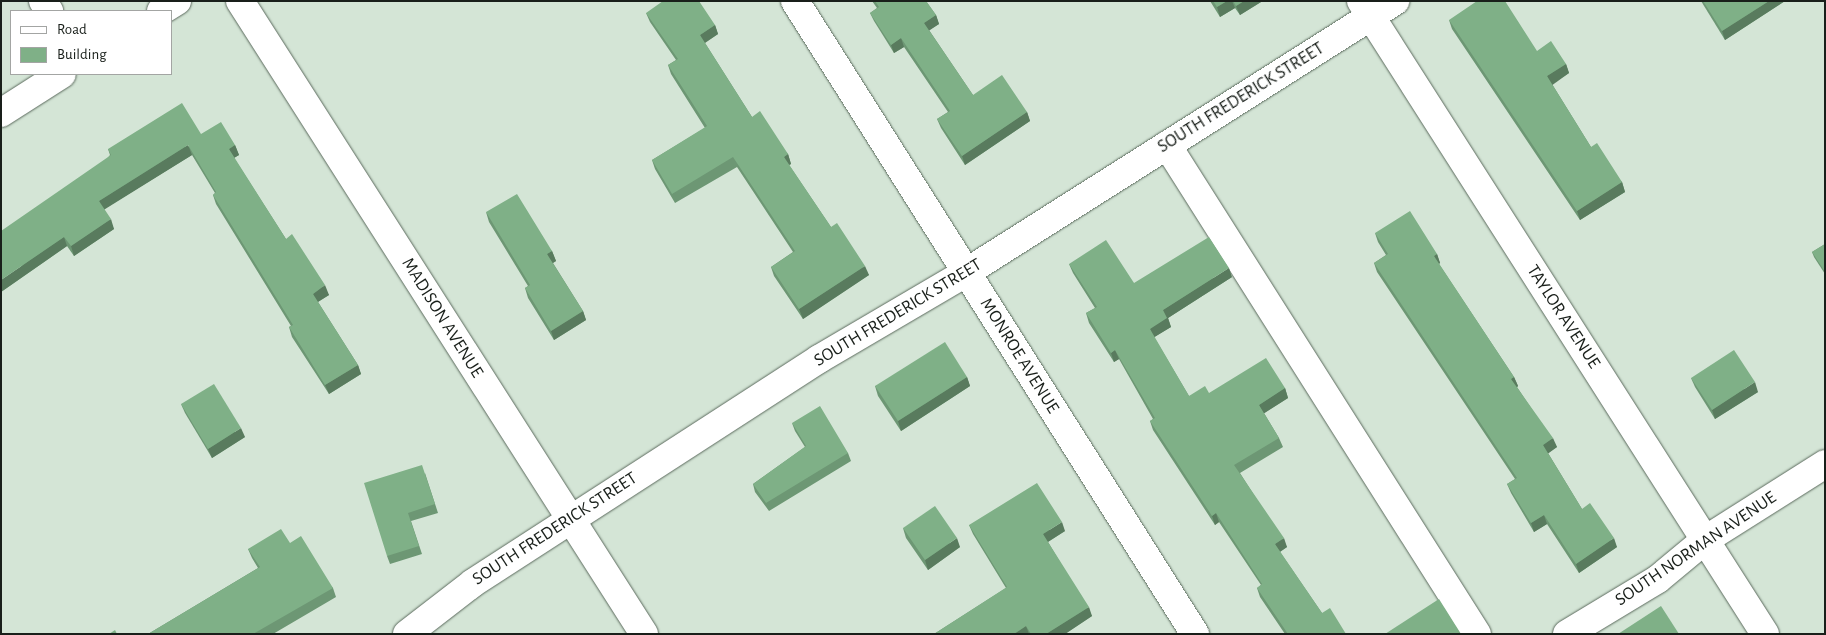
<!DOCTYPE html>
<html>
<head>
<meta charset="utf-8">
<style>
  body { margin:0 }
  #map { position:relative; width:1826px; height:635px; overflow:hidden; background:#d4e5d6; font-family:"Alegreya Sans",sans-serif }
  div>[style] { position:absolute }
  .roads { filter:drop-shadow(0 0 1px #5b6a5d) drop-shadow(0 0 1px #5b6a5d) }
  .minor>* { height:28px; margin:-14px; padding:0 14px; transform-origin:14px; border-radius:14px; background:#fff }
  .wall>* { inset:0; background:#6d9774 }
  .shaded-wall>* { inset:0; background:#597b5e }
  .building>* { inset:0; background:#7fb087 }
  span { translate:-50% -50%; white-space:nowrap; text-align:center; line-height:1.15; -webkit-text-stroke:4px #fff; paint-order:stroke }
  .street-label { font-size:18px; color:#191f1a }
  .frame { position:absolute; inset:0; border:2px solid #191f1a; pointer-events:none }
  .legend { position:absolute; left:10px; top:10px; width:162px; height:65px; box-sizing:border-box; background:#fff; border:1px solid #a3a5a3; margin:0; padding:6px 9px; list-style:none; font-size:15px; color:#191f1a }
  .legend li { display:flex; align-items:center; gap:10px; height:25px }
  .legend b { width:25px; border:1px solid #a3a5a3 }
</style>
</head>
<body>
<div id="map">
  <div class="roads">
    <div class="minor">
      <div style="left:43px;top:1px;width:12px;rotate:59deg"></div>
      <div style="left:240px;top:1px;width:751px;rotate:57.45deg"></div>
      <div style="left:795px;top:1px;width:749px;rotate:57.71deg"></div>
      <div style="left:1361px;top:1px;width:751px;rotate:57.45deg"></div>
      <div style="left:161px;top:11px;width:19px;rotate:-32deg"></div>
      <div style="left:1px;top:113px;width:72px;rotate:-32.6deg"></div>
      <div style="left:1167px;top:145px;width:579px;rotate:57.63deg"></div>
      <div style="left:407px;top:634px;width:83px;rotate:-37.7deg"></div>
      <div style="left:473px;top:583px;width:412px;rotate:-32.9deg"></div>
      <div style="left:819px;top:359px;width:172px;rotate:-30.4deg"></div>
      <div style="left:967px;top:272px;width:507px;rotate:-32.34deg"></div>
      <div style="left:1567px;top:634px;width:106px;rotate:-31.1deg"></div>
      <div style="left:1658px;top:579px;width:61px;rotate:-39.7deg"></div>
      <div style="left:1705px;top:540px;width:142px;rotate:-32.3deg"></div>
    </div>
  </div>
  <div class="wall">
    <div style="clip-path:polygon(872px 1px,926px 1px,936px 15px,939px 24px,929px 30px,973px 95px,1027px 112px,1030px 121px,965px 165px,941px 128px,937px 119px,948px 112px,904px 47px,894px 53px,874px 21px,870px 13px,877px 8px)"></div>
    <div style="clip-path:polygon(1210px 1px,1261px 1px,1261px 2px,1240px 15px,1235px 8px,1220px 17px)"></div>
    <div style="clip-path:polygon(1701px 1px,1785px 1px,1725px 40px)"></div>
    <div style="clip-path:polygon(646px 13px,715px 25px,718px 34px,705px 43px,752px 117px,788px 154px,791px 164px,789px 165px,831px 227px,869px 275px,803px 319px,774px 276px,771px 267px,793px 252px,737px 167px,675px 203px,655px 169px,652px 160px,705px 128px,671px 74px,668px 65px,676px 60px,650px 22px)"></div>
    <div style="clip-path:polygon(1449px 20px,1566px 64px,1569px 73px,1552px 84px,1591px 147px,1622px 182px,1625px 192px,1580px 220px,1452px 29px)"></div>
    <div style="clip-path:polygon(235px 145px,239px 155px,234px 158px,286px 239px,329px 295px,318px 302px,358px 365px,361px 374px,329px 394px,292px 337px,289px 327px,291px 326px,216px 204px,213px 195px,215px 193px,192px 155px,104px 209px,114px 229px,74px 256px,67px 246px,1px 292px,110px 155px,108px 149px)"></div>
    <div style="clip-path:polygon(486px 212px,552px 251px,556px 261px,553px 263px,583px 311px,586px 320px,554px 340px,528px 298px,525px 288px,528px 286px,489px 222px)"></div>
    <div style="clip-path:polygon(1375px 233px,1437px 254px,1440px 263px,1439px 264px,1514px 377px,1518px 386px,1517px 387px,1557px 447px,1548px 453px,1582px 509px,1617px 547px,1579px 573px,1547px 524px,1534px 532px,1511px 493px,1507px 484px,1515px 479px,1377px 272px,1374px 263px,1386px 255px,1378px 242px)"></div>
    <div style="clip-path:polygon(1825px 244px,1825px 274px,1814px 257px,1812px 252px)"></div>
    <div style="clip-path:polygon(1069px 264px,1134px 283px,1232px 277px,1168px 318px,1171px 327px,1154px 337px,1189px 396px,1209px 393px,1285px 388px,1288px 398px,1264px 413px,1279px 438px,1283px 447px,1240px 473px,1287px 547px,1280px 552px,1322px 613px,1346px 634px,1285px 634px,1260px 597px,1257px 588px,1261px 585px,1219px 522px,1215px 525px,1153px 430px,1150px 421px,1153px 419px,1119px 359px,1114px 362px,1089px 323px,1086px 313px,1095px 308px,1073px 273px)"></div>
    <div style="clip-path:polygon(967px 377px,970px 386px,901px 431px,878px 396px,875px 386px)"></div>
    <div style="clip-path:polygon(1691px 378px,1758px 392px,1715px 419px,1695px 387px)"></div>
    <div style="clip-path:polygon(181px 404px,245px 437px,212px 458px,185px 413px)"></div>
    <div style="clip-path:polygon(792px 423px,848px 453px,851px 461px,769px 511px,755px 492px,753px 484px,805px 447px,795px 431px)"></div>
    <div style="clip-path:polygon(425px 473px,438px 513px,411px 521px,422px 554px,390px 564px,387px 556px)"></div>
    <div style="clip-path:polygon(969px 525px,1065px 531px,1048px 542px,1092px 616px,1065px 634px,934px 634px,1006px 588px,973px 534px)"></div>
    <div style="clip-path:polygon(903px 528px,960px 547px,928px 570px,906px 538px)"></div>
    <div style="clip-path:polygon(290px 543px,333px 588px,336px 597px,273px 634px,148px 634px,258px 568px,252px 558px,248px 549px)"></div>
  </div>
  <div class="shaded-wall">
    <div style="clip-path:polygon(1227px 1px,1232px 1px,1235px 8px,1220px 17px,1217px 7px)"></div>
    <div style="clip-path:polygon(1244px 1px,1261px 1px,1261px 2px,1240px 15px,1236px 6px)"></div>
    <div style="clip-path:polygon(1769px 1px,1785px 1px,1725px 40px,1722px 31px)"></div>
    <div style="clip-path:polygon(936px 15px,939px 24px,927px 32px,924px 23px)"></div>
    <div style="clip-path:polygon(715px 25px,718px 34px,703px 44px,700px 35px)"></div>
    <div style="clip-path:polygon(901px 38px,904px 47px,894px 53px,891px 45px)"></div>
    <div style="clip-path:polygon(1566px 64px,1569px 73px,1551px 86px,1547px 76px)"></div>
    <div style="clip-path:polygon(1027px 112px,1030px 121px,965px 165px,962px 156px)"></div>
    <div style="clip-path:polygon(188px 145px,192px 155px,102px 211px,99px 201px)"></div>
    <div style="clip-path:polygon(235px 145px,239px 155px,232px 159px,229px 149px)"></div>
    <div style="clip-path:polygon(788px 154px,791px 164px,787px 166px,784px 157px)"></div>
    <div style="clip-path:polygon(1622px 182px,1625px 192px,1580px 220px,1577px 211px)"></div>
    <div style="clip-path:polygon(111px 219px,114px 229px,74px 256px,71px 246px)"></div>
    <div style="clip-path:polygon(64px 237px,67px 246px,1px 292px,1px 280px)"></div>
    <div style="clip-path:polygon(552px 251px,556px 261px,551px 264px,547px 254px)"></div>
    <div style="clip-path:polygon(1437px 254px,1440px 263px,1437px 265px,1434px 256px)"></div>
    <div style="clip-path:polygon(865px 266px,869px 275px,803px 319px,799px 309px)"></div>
    <div style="clip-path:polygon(1229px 268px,1232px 277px,1168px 318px,1171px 327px,1153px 338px,1150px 329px,1163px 310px)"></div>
    <div style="clip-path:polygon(325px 285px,329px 295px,316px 303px,313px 294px)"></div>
    <div style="clip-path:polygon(583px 311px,586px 320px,554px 340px,551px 331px)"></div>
    <div style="clip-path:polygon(1115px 350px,1119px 359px,1114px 362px,1111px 353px)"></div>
    <div style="clip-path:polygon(358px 365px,361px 374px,329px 394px,325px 385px)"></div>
    <div style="clip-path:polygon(967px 377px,970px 386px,901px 431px,898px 421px)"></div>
    <div style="clip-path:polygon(1514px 377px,1518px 386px,1515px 389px,1511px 379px)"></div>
    <div style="clip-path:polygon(1755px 382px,1758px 392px,1715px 419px,1712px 410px)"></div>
    <div style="clip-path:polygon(1285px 388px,1288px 398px,1263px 414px,1259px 405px)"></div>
    <div style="clip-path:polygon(241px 428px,245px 437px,212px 458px,208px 449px)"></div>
    <div style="clip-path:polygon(1553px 438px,1557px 447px,1546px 455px,1543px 445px)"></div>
    <div style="clip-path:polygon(1216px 513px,1219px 522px,1215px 525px,1212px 516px)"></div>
    <div style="clip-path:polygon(1544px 515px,1547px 524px,1534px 532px,1531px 523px)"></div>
    <div style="clip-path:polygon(1062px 522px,1065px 531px,1046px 543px,1043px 534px)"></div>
    <div style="clip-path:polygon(957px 538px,960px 547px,928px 570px,925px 560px)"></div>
    <div style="clip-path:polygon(1284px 538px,1287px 547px,1278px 553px,1275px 544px)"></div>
    <div style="clip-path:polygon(1614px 538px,1617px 547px,1579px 573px,1576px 564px)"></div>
    <div style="clip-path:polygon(1089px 607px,1092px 616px,1065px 634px,1046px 634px)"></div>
    <div style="clip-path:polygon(1026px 626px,1029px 634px,1014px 634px)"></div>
  </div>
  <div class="building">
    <div style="clip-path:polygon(663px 1px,699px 1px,715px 25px,700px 35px,752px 117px,760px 111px,788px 154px,784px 157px,831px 227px,837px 223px,865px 266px,799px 309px,771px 267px,795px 251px,733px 157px,672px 194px,652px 160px,707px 126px,668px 65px,678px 59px,646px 13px)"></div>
    <div style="clip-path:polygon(875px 1px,926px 1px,936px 15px,924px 23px,973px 95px,1002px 75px,1027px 112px,962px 156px,937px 119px,950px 111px,901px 38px,891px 45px,870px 13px,879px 7px)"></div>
    <div style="clip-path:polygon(1213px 1px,1227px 1px,1217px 7px)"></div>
    <div style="clip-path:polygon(1233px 1px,1244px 1px,1236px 6px)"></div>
    <div style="clip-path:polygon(1477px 1px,1505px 1px,1537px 51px,1551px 41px,1566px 64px,1547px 76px,1591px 147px,1597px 143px,1622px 182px,1577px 211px,1449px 20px)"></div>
    <div style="clip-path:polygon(1703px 1px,1769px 1px,1722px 31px)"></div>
    <div style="clip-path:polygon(182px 103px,201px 134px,221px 122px,235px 145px,229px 149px,286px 239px,292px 234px,325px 285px,313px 294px,358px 365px,325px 385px,289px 327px,293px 325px,213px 195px,216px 192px,188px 145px,99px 201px,111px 219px,71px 246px,64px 237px,1px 280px,1px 231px,111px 155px,108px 149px)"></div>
    <div style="clip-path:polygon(517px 194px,552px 251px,547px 254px,583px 311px,551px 331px,525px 288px,530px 285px,486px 212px)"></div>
    <div style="clip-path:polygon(1410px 211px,1437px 254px,1434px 256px,1514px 377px,1511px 379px,1553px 438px,1543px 445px,1582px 509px,1590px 503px,1614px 538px,1576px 564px,1544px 515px,1531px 523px,1507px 484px,1517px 478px,1374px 263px,1388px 254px,1375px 233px)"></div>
    <div style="clip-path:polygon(1209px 237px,1229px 268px,1163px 310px,1167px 318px,1150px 329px,1189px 396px,1205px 386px,1209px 393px,1266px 358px,1285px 388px,1259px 405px,1279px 438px,1234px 465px,1284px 538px,1275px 544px,1322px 613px,1330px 608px,1346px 634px,1288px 634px,1257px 588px,1262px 584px,1216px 513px,1212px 516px,1150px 421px,1155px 418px,1115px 350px,1111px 353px,1086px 313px,1097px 307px,1069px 264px,1106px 240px,1134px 283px)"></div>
    <div style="clip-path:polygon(1825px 244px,1825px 272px,1812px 252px)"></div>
    <div style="clip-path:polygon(945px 342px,967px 377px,898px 421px,875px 386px)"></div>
    <div style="clip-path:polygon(1734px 350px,1755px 382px,1712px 410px,1691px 378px)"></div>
    <div style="clip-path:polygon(214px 384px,241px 428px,208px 449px,181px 404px)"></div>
    <div style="clip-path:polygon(820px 406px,848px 453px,766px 503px,753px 484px,806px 446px,792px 423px)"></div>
    <div style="clip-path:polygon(422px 465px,435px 504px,408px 513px,419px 546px,387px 556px,364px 483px)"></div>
    <div style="clip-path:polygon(1037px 483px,1062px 522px,1043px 534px,1089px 607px,1046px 634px,1031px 634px,1026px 626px,1014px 634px,934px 634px,1007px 587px,969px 525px)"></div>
    <div style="clip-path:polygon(935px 506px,957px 538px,925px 560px,903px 528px)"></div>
    <div style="clip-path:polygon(281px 529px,290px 543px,301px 536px,333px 588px,253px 634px,148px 634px,260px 567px,248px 549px)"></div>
    <div style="clip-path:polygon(1439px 599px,1461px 634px,1385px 634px)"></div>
    <div style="clip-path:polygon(1661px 606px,1679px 634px,1618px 634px)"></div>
    <div style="clip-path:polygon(115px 630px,117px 634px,109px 634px)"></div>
  </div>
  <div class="street-label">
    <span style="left:1241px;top:98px;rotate:-32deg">SOUTH FREDERICK STREET</span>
    <span style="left:898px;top:313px;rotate:-31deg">SOUTH FREDERICK STREET</span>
    <span style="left:1563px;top:317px;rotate:57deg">TAYLOR AVENUE</span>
    <span style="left:442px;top:318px;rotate:58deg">MADISON AVENUE</span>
    <span style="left:1019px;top:356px;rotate:58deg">MONROE AVENUE</span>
    <span style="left:555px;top:529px;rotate:-33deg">SOUTH FREDERICK STREET</span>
    <span style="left:1696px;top:549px;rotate:-34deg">SOUTH NORMAN AVENUE</span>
  </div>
  <div class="frame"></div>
  <ul class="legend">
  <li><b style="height:6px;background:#fff"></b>Road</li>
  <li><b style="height:14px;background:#7fb087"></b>Building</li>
  </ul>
</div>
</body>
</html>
